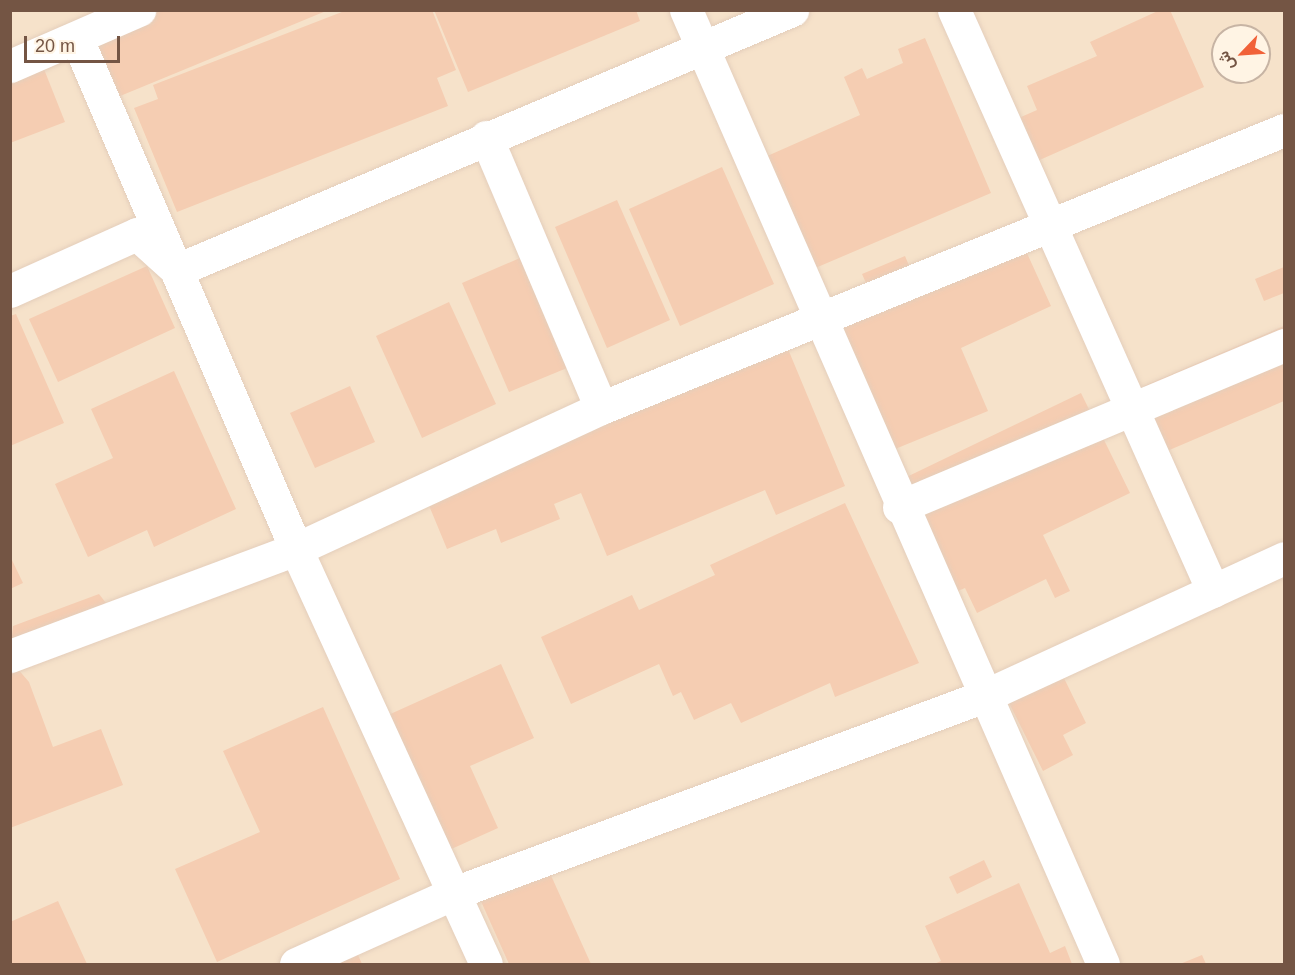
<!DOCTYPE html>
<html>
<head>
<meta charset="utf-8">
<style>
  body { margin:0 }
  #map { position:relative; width:1295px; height:975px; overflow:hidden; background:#fef1dc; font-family:Arial,Vazirmatn,sans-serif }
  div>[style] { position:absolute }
  .residential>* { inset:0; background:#f6e2ca }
  .building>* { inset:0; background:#f5cdb2 }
  .roads { filter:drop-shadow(0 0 2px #e4cebb) drop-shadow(0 0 2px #e4cebb) }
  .minor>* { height:33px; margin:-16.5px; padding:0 16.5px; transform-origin:16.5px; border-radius:16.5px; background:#fff }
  span { translate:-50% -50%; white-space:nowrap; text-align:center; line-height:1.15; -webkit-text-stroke:4.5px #fff4e4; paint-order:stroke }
  .frame { position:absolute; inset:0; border:12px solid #745544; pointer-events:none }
  .north { position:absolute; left:1211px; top:24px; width:60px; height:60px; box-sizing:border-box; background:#fff4e4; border:2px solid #c7b4a4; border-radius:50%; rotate:245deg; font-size:16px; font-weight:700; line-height:24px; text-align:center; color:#745544 }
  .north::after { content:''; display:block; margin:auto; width:21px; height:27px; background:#f16138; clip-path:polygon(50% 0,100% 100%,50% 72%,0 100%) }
  .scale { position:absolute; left:24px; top:36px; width:96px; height:27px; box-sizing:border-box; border:3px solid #745544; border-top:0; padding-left:8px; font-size:18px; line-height:21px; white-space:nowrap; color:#745544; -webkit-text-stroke:4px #fff4e4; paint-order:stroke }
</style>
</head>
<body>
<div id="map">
  <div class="residential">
    <div style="clip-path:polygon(evenodd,11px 11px,1284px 11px,1284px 964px,11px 964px,11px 11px,1223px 36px,1259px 36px,1259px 72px,1223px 72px,1223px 36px)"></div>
  </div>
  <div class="building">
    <div style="clip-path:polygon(104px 10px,326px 10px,326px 11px,108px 101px,75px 23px)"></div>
    <div style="clip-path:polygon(347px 10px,432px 10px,456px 70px,437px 78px,448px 106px,177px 212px,134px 108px,158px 99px,153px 85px)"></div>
    <div style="clip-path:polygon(434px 10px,636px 10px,640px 21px,468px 92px)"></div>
    <div style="clip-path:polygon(1160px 10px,1170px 10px,1204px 87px,1015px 171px,996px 128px,1037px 110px,1027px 86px,1097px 56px,1090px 42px)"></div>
    <div style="clip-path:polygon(925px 38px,991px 193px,813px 269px,765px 157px,860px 115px,844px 77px,862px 68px,867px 79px,903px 63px,898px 49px)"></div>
    <div style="clip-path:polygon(36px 49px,65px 122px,10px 143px,10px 59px)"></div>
    <div style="clip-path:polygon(722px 167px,774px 284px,680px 326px,629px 209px)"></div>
    <div style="clip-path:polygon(617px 200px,670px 320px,607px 348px,555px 227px)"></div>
    <div style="clip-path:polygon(1021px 240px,1051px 306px,961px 348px,988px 411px,878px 456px,816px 305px,866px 283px,862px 274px,905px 256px,921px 294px)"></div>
    <div style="clip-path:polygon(520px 258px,567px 368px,509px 392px,462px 283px)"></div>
    <div style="clip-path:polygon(147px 266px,175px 328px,58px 382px,29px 319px)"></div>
    <div style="clip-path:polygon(1284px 267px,1284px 293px,1264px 301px,1255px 279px)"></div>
    <div style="clip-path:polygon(449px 302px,496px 404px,422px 438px,376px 336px)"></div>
    <div style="clip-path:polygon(16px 314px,64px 423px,10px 446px,10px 316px)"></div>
    <div style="clip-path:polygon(1284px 326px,1284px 401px,1146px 460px,1154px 410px,1144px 386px)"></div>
    <div style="clip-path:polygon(783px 337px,845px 486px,776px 515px,765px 490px,607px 556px,581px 493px,554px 504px,560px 519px,501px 543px,496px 529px,447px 549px,423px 491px,447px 482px,439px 464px,698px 357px)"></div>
    <div style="clip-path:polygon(174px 371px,236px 509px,154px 547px,147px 530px,88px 557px,55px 484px,113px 458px,91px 409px)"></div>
    <div style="clip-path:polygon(350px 386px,375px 442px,315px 468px,290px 413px)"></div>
    <div style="clip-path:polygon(1081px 393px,1130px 493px,1043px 535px,1070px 591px,1055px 598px,1046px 579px,977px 613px,965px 588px,944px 597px,890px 485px)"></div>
    <div style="clip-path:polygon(845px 503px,919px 663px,835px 697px,830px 683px,741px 723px,731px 703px,694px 720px,681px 692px,673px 696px,659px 664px,571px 704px,541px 637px,632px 595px,639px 610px,715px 575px,710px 565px)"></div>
    <div style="clip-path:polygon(10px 556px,23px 583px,10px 589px)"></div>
    <div style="clip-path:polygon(99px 594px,113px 612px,10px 656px,13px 626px)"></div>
    <div style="clip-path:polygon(10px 660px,29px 682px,53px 747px,101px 729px,123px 785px,10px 828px)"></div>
    <div style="clip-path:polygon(501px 664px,534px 738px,470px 766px,498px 828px,447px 851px,386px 716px)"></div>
    <div style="clip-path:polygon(1060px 670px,1086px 723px,1063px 735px,1073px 755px,1043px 771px,1006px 697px)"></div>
    <div style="clip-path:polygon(323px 707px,400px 879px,217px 962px,175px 869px,260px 832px,223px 751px)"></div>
    <div style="clip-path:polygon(544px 860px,591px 964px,509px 964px,480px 899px)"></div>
    <div style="clip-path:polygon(984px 860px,992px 877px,957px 894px,949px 877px)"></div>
    <div style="clip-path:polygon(1019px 883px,1050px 953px,1065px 946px,1072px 964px,934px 964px,941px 961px,925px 926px)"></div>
    <div style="clip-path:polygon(58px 901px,87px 964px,10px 964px,10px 922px)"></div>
    <div style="clip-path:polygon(352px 941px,362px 964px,298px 964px)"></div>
    <div style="clip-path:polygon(1202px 955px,1206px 964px,1180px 964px)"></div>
  </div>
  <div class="roads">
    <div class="minor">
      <div style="left:686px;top:10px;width:1041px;rotate:66.39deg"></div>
      <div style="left:954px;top:10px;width:636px;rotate:65.97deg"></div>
      <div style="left:77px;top:39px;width:555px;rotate:66.76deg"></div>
      <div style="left:296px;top:549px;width:456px;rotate:65.4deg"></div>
      <div style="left:10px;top:66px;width:141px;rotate:-23.5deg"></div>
      <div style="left:486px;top:137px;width:294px;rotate:67deg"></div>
      <div style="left:10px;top:291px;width:139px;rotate:-24.2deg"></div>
      <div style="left:137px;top:234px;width:54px;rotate:42deg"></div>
      <div style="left:177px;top:270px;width:668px;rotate:-22.92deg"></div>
      <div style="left:899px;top:507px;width:418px;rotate:-22.8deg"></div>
      <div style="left:10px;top:656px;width:305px;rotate:-20.5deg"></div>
      <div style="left:296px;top:549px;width:336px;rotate:-24.8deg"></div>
      <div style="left:601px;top:408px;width:737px;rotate:-22.15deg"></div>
      <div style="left:296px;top:964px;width:173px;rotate:-24.2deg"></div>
      <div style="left:454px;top:893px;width:563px;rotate:-20.37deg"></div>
      <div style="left:982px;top:697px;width:332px;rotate:-24.7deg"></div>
    </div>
  </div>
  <div class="frame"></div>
  <div class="north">ش</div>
  <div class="scale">20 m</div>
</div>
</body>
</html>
